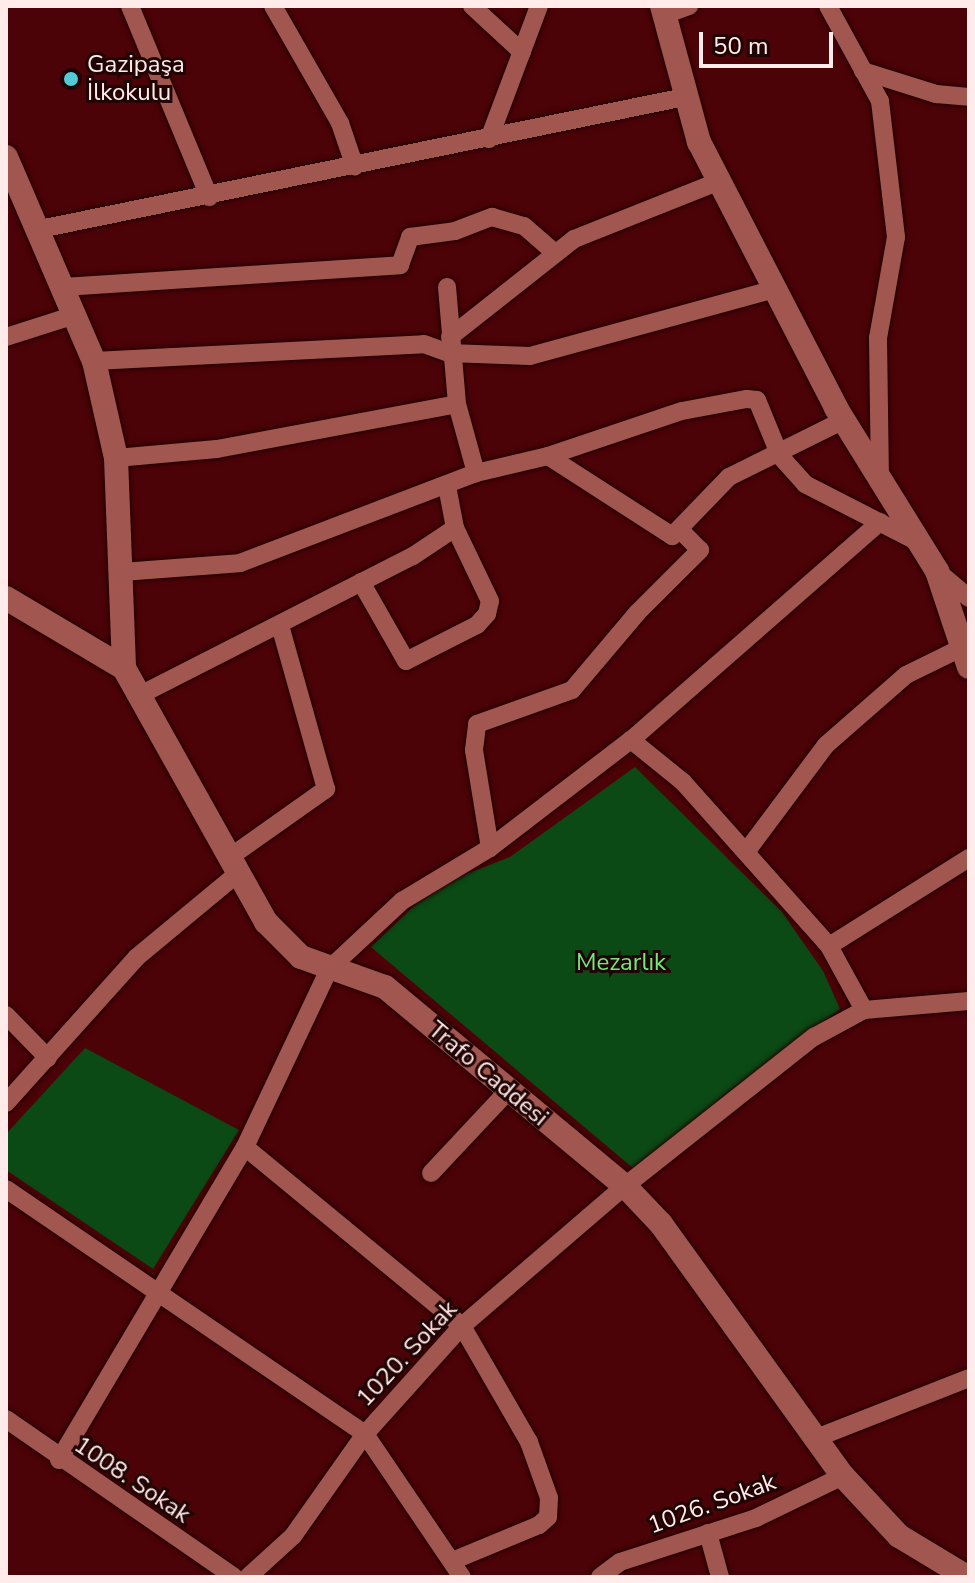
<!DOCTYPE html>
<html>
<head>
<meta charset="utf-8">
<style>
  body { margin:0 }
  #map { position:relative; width:975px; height:1583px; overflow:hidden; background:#4b0307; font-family:"Nunito Sans",sans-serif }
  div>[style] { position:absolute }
  .green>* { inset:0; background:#0b4915 }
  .roads { filter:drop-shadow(0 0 2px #230102) drop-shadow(0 0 2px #230102) }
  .minor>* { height:18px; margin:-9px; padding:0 9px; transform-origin:9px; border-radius:9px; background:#a25650 }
  .tertiary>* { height:24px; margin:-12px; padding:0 12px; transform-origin:12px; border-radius:12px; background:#a25650 }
  .dots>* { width:22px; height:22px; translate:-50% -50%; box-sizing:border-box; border:4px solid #200404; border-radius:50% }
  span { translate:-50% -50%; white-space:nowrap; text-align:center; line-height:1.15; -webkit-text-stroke:6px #200404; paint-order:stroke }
  .poi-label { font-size:24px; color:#ffecea }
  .left { translate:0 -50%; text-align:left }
  .park-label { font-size:24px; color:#70eb7a }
  .street-label { font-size:24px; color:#ffecea }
  .frame { position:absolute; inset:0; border:8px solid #ffecea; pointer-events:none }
  .scale { position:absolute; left:699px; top:32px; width:134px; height:36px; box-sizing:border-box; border:4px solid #ffecea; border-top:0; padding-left:10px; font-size:24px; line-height:28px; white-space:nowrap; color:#ffecea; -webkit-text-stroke:6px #200404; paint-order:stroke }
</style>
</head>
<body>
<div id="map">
  <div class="green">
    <div style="clip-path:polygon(635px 767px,782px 912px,823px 971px,840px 1009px,634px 1169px,371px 947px,416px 904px,459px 877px,510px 857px)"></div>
    <div style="clip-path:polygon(85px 1048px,239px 1130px,153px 1269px,6px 1170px,6px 1134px)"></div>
  </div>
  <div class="roads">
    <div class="minor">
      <div style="left:130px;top:6px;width:207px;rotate:67.5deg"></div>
      <div style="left:273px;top:6px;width:135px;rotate:60.2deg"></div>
      <div style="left:340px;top:123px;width:46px;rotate:71.2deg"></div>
      <div style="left:472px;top:6px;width:68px;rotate:42.6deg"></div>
      <div style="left:828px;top:6px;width:108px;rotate:61.3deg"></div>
      <div style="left:880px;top:101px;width:137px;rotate:83.3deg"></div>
      <div style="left:896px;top:237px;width:103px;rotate:100.1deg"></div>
      <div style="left:878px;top:338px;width:140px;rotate:89.2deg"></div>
      <div style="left:664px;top:15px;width:27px;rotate:-20deg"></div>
      <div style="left:863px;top:71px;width:77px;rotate:17.5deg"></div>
      <div style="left:936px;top:94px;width:33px;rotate:5deg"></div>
      <div style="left:489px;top:139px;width:142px;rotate:-69.4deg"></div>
      <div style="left:40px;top:229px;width:658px;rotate:-11.57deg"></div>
      <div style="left:63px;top:287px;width:338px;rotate:-3.7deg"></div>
      <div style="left:400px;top:265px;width:30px;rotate:-70deg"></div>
      <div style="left:410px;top:237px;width:45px;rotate:-7.6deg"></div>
      <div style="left:455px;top:231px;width:40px;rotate:-21deg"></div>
      <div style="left:492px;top:217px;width:33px;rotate:16deg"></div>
      <div style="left:524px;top:226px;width:40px;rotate:41deg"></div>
      <div style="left:447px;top:287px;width:117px;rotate:85.1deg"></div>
      <div style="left:457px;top:404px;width:72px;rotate:74.6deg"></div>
      <div style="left:6px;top:337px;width:72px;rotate:-17.7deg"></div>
      <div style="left:450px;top:337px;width:158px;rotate:-38.3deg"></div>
      <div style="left:574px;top:239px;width:157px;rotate:-21.7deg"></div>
      <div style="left:94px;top:361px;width:330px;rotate:-2.9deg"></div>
      <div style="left:424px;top:344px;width:27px;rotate:20deg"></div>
      <div style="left:449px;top:353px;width:81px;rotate:2.1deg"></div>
      <div style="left:530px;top:356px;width:254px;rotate:-15.3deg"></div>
      <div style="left:548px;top:456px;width:148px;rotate:32.8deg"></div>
      <div style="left:672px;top:536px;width:82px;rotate:-46deg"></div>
      <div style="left:729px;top:477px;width:128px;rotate:-26.4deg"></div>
      <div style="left:116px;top:458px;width:101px;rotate:-5.1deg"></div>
      <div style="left:217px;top:449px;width:244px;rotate:-10.6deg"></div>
      <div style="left:937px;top:571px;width:42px;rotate:40.2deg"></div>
      <div style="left:121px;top:572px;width:119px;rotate:-4.3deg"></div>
      <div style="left:240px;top:563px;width:253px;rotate:-20.9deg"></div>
      <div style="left:476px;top:473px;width:74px;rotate:-13.3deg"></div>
      <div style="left:548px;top:456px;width:141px;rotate:-18.6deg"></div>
      <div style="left:682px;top:411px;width:66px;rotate:-10.5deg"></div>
      <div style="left:747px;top:399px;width:10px;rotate:6deg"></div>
      <div style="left:757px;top:400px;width:61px;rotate:67.7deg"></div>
      <div style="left:780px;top:456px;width:38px;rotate:48deg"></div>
      <div style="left:805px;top:484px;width:129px;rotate:27.2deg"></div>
      <div style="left:361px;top:582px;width:91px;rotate:60.3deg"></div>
      <div style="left:406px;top:661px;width:80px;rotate:-26.9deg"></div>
      <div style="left:477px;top:625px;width:15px;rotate:-48deg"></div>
      <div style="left:487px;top:614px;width:13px;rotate:-77deg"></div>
      <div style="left:490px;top:601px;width:81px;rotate:-115.6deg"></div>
      <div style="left:455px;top:528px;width:43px;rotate:-100.8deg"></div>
      <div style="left:140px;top:695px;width:306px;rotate:-27deg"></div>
      <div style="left:413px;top:556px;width:50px;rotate:-33.7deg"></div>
      <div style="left:631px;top:740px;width:67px;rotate:38.9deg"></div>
      <div style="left:683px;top:782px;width:220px;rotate:48.3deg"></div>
      <div style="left:829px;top:946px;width:73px;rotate:61.3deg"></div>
      <div style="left:490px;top:848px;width:99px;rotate:-99.3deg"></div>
      <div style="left:474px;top:750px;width:26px;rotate:-83deg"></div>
      <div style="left:477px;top:724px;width:101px;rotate:-19.7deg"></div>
      <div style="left:572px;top:690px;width:102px;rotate:-49.8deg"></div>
      <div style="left:638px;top:612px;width:88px;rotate:-45deg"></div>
      <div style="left:700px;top:550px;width:28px;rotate:-135deg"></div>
      <div style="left:746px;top:852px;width:134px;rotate:-53.2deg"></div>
      <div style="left:826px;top:745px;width:106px;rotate:-41.2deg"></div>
      <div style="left:906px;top:675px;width:61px;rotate:-26.1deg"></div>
      <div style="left:230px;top:857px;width:118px;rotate:-35.3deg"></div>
      <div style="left:326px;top:789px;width:170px;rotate:-105.7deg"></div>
      <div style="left:829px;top:946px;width:165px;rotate:-32.2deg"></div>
      <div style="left:6px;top:1015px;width:60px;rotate:45.7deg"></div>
      <div style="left:6px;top:1103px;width:196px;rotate:-48.1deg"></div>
      <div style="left:137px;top:957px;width:131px;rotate:-39.7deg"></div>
      <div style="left:245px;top:1147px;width:281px;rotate:39.5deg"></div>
      <div style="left:462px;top:1326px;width:134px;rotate:60deg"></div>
      <div style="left:529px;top:1442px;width:59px;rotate:70.3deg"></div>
      <div style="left:549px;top:1498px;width:19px;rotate:93deg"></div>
      <div style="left:548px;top:1517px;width:12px;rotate:138deg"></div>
      <div style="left:539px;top:1525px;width:94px;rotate:157.5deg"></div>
      <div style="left:431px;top:1173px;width:111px;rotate:-46.8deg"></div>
      <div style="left:6px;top:1189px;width:435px;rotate:34.3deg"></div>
      <div style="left:365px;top:1434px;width:173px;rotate:55.9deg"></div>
      <div style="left:6px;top:1419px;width:277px;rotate:34.7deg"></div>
      <div style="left:816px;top:1438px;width:164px;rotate:-21.4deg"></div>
      <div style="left:59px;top:1460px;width:364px;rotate:-59.3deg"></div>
      <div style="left:245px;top:1147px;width:197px;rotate:-64.7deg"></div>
      <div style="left:329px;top:969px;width:100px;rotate:-43deg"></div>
      <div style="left:402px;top:901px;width:103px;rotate:-31.1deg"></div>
      <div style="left:490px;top:848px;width:178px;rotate:-37.5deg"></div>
      <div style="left:631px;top:740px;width:331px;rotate:-41.2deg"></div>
      <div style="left:708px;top:1533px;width:46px;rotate:74.7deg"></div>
      <div style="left:248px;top:1577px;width:61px;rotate:-42.3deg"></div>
      <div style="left:293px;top:1536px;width:125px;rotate:-54.8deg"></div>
      <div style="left:365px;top:1434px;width:145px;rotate:-48.1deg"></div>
      <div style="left:462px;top:1326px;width:215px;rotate:-40.7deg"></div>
      <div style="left:625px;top:1186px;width:241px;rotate:-38.3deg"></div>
      <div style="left:814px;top:1037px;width:57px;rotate:-28.4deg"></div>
      <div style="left:864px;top:1010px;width:105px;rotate:-4.9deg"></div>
      <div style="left:600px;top:1577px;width:25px;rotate:-37deg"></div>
      <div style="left:620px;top:1562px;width:143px;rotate:-17.9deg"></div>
      <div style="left:756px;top:1518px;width:97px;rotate:-25.8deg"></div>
    </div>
    <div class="tertiary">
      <div style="left:662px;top:6px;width:141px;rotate:74.8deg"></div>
      <div style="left:699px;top:142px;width:299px;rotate:62.7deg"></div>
      <div style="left:836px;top:408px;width:192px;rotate:58.2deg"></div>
      <div style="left:937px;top:571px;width:101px;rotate:71.6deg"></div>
      <div style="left:6px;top:157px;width:222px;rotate:66.7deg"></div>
      <div style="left:94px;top:361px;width:99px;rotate:77.2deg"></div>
      <div style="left:116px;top:458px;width:210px;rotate:87.8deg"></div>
      <div style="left:6px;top:598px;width:137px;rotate:30.7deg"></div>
      <div style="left:124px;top:668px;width:291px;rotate:60.8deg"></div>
      <div style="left:266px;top:922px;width:49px;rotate:45deg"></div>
      <div style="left:301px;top:957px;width:89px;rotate:19.7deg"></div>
      <div style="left:385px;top:987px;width:312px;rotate:39.7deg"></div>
      <div style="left:625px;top:1186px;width:52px;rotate:46.5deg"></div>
      <div style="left:661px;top:1224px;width:311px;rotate:54.2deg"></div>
      <div style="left:843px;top:1476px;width:82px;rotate:47deg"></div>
      <div style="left:899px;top:1536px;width:79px;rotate:31.1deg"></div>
    </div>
  </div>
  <div class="dots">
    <div style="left:71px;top:79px;background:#52cbd8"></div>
  </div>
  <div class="poi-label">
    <span class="left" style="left:87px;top:79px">Gazipaşa<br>İlkokulu</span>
  </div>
  <div class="park-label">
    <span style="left:621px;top:963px">Mezarlık</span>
  </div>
  <div class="street-label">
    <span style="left:488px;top:1074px;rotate:40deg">Trafo Caddesi</span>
    <span style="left:407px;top:1354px;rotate:-47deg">1020. Sokak</span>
    <span style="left:132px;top:1480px;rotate:34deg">1008. Sokak</span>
    <span style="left:712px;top:1504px;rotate:-20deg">1026. Sokak</span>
  </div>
  <div class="frame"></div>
  <div class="scale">50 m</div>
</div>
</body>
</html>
